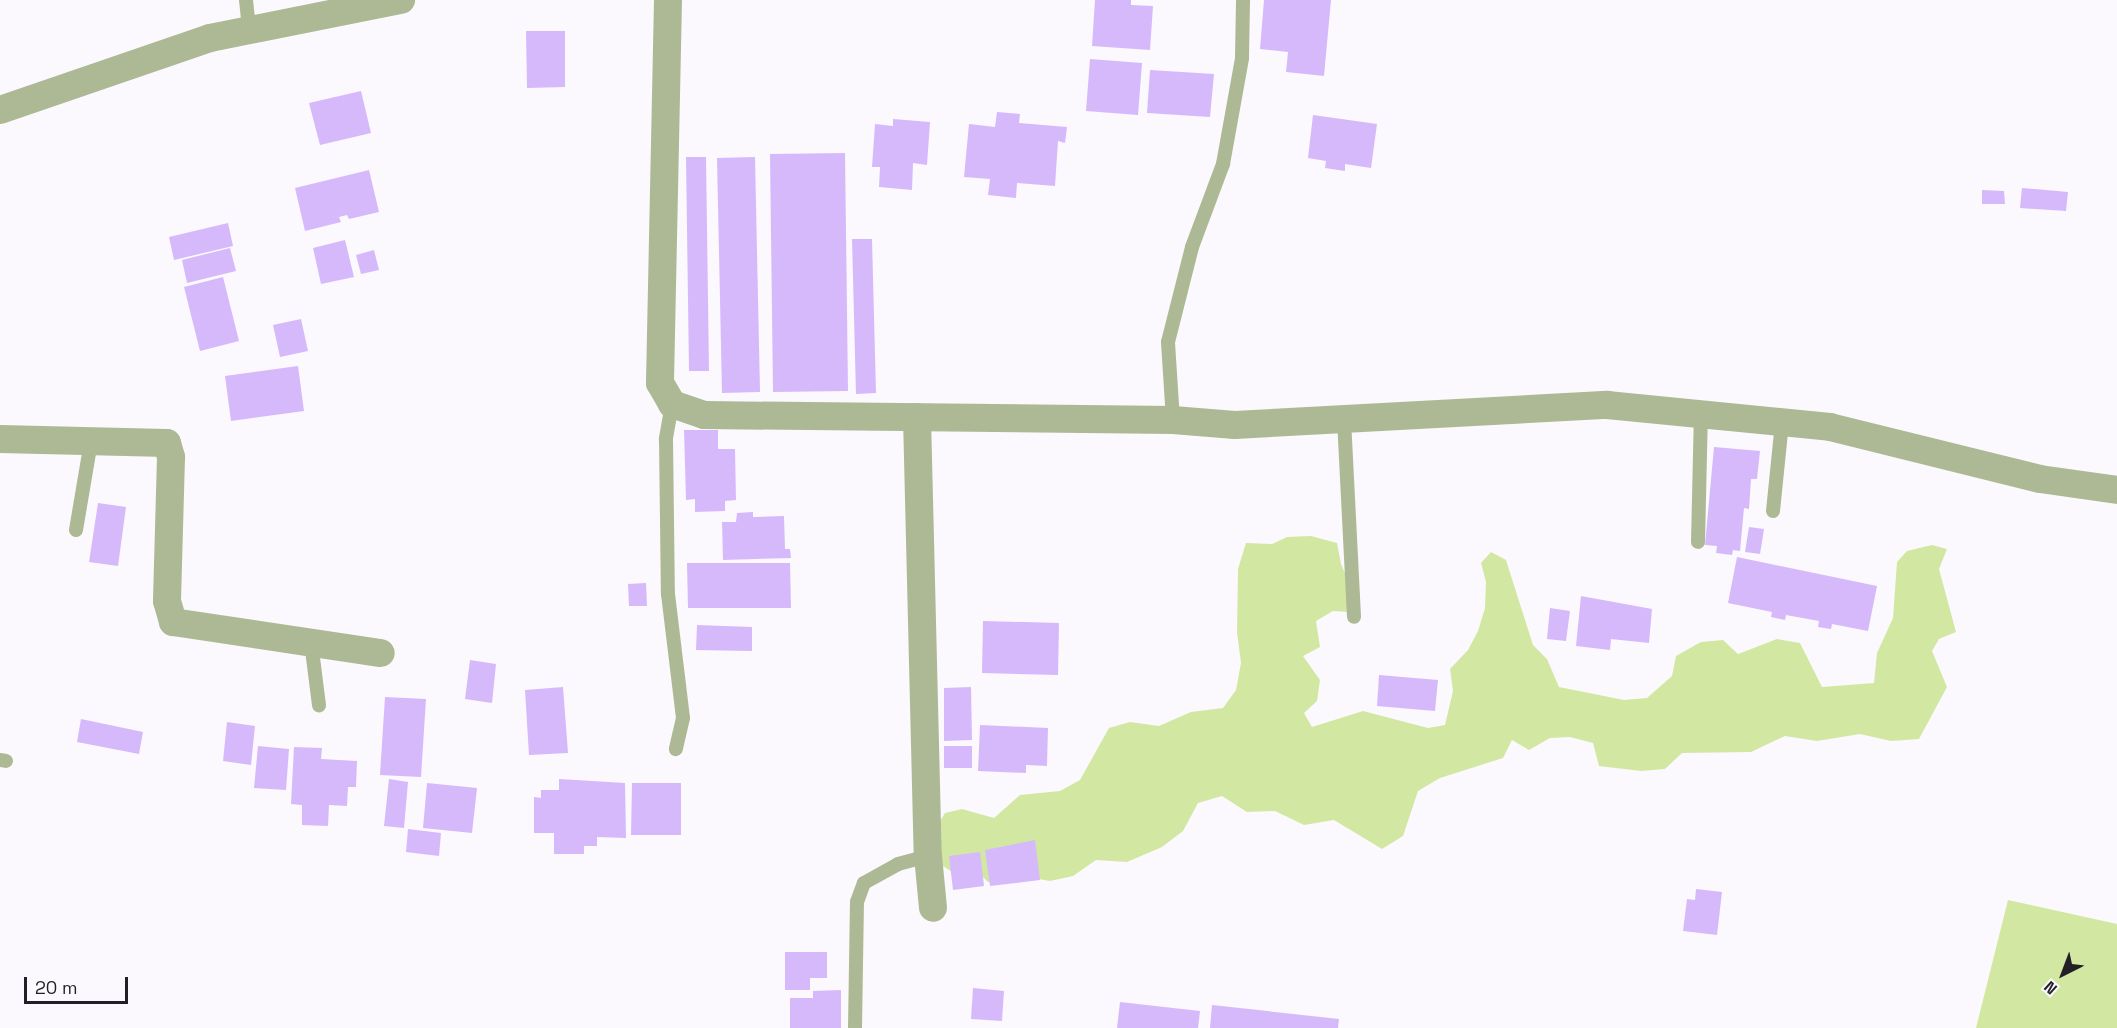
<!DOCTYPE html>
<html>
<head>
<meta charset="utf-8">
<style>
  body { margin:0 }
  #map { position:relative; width:2117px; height:1028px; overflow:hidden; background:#fbf9fd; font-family:"Space Grotesk",sans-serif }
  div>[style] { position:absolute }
  .green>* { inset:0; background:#d2e8a2 }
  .building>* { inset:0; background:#d6b9fb }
  .service>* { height:14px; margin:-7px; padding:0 7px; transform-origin:7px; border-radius:7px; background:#adb994 }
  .minor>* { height:28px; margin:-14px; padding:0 14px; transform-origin:14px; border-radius:14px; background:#adb994 }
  span { translate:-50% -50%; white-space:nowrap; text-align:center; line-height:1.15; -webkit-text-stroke:4.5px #fbf9fd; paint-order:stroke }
  .north { position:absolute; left:2033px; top:944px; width:60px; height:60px; -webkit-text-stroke:4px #fbf9fd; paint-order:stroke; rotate:222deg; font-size:16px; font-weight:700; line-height:24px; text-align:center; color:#221f27 }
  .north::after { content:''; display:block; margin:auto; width:21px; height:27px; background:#221f27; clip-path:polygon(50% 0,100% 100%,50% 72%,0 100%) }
  .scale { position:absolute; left:24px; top:977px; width:104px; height:27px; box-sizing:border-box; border:3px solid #221f27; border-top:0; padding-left:8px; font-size:18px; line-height:21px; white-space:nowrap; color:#221f27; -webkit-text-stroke:4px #fbf9fd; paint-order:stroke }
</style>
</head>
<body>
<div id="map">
  <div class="green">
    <div style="clip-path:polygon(1311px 536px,1337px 543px,1341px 564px,1349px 583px,1360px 594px,1349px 612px,1333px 611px,1316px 621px,1320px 647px,1303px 656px,1320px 680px,1317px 701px,1304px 713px,1312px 727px,1363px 711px,1428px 728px,1445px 725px,1453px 691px,1450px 669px,1468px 650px,1478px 631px,1485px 608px,1486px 582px,1481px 563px,1491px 552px,1506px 560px,1533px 645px,1547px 659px,1559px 687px,1624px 700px,1647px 698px,1672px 676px,1676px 656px,1701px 642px,1723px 640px,1738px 654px,1777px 639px,1800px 643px,1822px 687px,1874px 683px,1877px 653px,1893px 618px,1897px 562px,1907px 551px,1932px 545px,1947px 549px,1939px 569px,1956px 632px,1939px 639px,1932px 651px,1947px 687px,1919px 739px,1891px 741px,1860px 734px,1817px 741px,1785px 736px,1751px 752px,1682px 753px,1665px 769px,1641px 771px,1599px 766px,1593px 743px,1570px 737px,1550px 738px,1529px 750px,1512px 740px,1503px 758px,1440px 778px,1418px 791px,1403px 836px,1382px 849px,1334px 820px,1304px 825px,1275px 811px,1247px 812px,1222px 796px,1198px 803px,1183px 831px,1162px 847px,1127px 862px,1096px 860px,1073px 876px,1050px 881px,1022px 876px,988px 882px,976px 870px,955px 874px,943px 866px,936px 828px,945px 813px,962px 809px,994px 818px,1020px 795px,1060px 791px,1080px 780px,1109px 728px,1130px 722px,1159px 726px,1191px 712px,1223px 708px,1236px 690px,1241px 663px,1237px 632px,1238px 569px,1246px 543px,1272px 544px,1287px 537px)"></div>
    <div style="clip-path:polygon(2008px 900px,2117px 924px,2117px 1028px,1976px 1028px)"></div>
  </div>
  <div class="building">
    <div style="clip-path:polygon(1095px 0,1131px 0,1131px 5px,1153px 6px,1150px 50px,1092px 46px)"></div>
    <div style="clip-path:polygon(1264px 0,1331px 0,1324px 76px,1286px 72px,1288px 52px,1260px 49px)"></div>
    <div style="clip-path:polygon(526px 31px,565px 31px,565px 87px,527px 88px)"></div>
    <div style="clip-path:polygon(1090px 59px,1142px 63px,1138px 115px,1086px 111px)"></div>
    <div style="clip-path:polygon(1150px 70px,1214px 74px,1210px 117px,1147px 113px)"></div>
    <div style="clip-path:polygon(361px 91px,371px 133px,320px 145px,309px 103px)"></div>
    <div style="clip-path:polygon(997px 112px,1020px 114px,1019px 123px,1067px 127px,1065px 143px,1058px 141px,1055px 186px,1017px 183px,1016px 198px,988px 195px,990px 179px,964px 177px,969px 124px,995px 127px)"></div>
    <div style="clip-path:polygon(1313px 115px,1377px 124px,1371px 168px,1345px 164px,1345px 171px,1325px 168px,1326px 161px,1308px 158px)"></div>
    <div style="clip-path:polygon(893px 119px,930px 122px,927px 165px,913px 163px,912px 190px,879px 187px,880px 167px,872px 167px,875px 124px,893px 126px)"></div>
    <div style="clip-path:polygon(845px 153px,848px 391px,773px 392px,770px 154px)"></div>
    <div style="clip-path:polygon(686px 157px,706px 157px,709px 371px,689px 371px)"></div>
    <div style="clip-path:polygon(755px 157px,760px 392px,722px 393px,717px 158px)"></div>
    <div style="clip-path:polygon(369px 170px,379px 212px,349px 219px,347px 215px,339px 217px,341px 222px,305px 231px,295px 188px)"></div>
    <div style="clip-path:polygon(2022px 188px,2068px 192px,2066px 211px,2020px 208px)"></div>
    <div style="clip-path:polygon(1982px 190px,2004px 191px,2005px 204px,1982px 204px)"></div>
    <div style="clip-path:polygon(228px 223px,233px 246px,174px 260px,169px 237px)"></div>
    <div style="clip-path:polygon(852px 239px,872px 239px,876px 393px,856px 394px)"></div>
    <div style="clip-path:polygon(345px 240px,354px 277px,321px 284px,313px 248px)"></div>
    <div style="clip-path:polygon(230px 248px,236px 271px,187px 283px,182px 260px)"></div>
    <div style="clip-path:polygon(374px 250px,379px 270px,361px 274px,356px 255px)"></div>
    <div style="clip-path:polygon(223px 277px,239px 341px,200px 351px,184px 287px)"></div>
    <div style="clip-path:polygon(301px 319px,308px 351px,280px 357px,273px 325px)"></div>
    <div style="clip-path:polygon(298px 366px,304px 411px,231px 421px,225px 376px)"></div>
    <div style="clip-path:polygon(684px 430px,718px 430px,718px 449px,735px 449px,736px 500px,725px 501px,725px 511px,695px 512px,695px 499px,686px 500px)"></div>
    <div style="clip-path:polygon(1714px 447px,1760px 451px,1757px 479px,1751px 479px,1749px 509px,1744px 508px,1740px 551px,1733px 550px,1732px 555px,1716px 553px,1717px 546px,1705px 545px)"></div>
    <div style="clip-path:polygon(98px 503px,126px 507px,118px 566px,89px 562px)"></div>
    <div style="clip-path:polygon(753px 512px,753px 517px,784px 516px,785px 549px,790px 549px,791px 558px,723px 560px,722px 522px,736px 522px,737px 513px)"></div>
    <div style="clip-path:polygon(1749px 527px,1764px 529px,1760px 554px,1745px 552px)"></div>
    <div style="clip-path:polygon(1737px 557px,1877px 586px,1868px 631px,1832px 624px,1831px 629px,1818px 627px,1819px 621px,1786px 615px,1785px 620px,1771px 617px,1772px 612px,1728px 603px)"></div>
    <div style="clip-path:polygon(687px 563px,790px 563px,791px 608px,688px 608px)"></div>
    <div style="clip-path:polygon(646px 583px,647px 606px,629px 606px,628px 584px)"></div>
    <div style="clip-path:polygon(1581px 596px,1652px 609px,1649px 643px,1611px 639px,1610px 650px,1576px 646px)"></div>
    <div style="clip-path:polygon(1550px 608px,1570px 611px,1566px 641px,1547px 639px)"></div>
    <div style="clip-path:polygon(983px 621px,1059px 623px,1058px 675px,982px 673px)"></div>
    <div style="clip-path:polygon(697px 625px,752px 627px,752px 651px,696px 650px)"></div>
    <div style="clip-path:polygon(470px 660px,496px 664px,492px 703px,465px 699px)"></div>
    <div style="clip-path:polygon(1379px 675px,1438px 680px,1435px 711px,1377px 706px)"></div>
    <div style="clip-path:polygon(563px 687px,568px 753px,529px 755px,525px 690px)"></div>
    <div style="clip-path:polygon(971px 687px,972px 740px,944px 741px,944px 688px)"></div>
    <div style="clip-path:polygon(385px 697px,426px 699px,421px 777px,380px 775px)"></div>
    <div style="clip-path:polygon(81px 719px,143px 732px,139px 754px,77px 742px)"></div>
    <div style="clip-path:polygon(227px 722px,255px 726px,251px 765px,223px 761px)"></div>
    <div style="clip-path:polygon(980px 725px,1048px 728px,1047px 766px,1026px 765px,1026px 773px,978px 771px)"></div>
    <div style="clip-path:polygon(258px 746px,289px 749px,286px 790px,254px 788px)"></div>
    <div style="clip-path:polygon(944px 746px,972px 746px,972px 768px,944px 768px)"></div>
    <div style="clip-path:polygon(294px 747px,322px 748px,321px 759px,357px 761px,356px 787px,348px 787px,347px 806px,329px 805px,328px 826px,302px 825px,302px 805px,291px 804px)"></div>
    <div style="clip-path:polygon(389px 779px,408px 782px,404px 828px,384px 826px)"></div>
    <div style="clip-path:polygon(559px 779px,625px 783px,626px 838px,597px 837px,597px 846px,584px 846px,584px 854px,554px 854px,554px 833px,534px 833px,534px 797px,541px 798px,541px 790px,559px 790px)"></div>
    <div style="clip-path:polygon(427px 783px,477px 788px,472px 833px,423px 828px)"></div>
    <div style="clip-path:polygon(632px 783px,681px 783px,681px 835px,631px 835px)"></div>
    <div style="clip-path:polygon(408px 829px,441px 833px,439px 856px,406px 852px)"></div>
    <div style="clip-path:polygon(1035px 840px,1040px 880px,990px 886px,985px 850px)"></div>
    <div style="clip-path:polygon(980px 852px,984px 886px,953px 890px,949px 856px)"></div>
    <div style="clip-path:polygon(1696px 889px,1722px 892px,1717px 935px,1683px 931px,1687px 899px,1695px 900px)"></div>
    <div style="clip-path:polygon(785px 952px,827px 952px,827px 978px,810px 978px,810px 990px,785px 990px)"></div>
    <div style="clip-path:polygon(973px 988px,1004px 991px,1002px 1021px,971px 1019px)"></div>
    <div style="clip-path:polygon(841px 990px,841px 1028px,790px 1028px,790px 998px,813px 998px,813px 991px)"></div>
    <div style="clip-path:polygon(1120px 1002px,1200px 1011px,1198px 1028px,1117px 1028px)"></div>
    <div style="clip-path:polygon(1212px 1005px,1339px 1019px,1338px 1028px,1210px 1028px)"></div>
  </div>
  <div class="service">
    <div style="left:246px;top:0;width:30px;rotate:84deg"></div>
    <div style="left:672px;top:404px;width:36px;rotate:100deg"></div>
    <div style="left:666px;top:439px;width:155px;rotate:89.3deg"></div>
    <div style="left:668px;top:594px;width:125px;rotate:83.1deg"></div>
    <div style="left:683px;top:718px;width:32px;rotate:103deg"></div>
    <div style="left:1344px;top:419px;width:198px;rotate:87.1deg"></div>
    <div style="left:1173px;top:420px;width:78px;rotate:-93.7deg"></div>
    <div style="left:1168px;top:342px;width:98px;rotate:-75.8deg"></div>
    <div style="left:1192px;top:247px;width:89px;rotate:-69.5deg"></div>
    <div style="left:1223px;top:164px;width:108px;rotate:-79.8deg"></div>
    <div style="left:1242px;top:58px;width:58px;rotate:-89deg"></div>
    <div style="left:1773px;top:511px;width:89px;rotate:-84.2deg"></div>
    <div style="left:76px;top:530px;width:90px;rotate:-80.4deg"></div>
    <div style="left:1698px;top:542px;width:128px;rotate:-88.7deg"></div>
    <div style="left:311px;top:642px;width:64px;rotate:82.8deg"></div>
    <div style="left:0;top:760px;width:6px;rotate:9deg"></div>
    <div style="left:855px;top:1028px;width:126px;rotate:-89.1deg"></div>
    <div style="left:857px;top:902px;width:20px;rotate:-70deg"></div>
    <div style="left:864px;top:883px;width:39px;rotate:-29deg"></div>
    <div style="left:898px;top:864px;width:31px;rotate:-15deg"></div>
  </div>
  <div class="minor">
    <div style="left:668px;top:0;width:383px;rotate:91.2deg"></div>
    <div style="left:660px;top:383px;width:24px;rotate:60deg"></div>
    <div style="left:672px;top:404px;width:34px;rotate:19deg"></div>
    <div style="left:704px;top:415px;width:469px;rotate:0.6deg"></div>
    <div style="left:1173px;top:420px;width:62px;rotate:4.6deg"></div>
    <div style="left:1235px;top:425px;width:373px;rotate:-3.1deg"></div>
    <div style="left:1607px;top:405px;width:224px;rotate:5.6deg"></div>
    <div style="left:1830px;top:427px;width:216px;rotate:13.9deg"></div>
    <div style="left:2040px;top:479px;width:78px;rotate:8.1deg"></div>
    <div style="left:0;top:110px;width:222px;rotate:-18.9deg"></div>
    <div style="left:210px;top:38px;width:195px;rotate:-11.3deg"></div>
    <div style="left:917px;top:417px;width:439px;rotate:88.6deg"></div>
    <div style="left:928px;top:856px;width:52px;rotate:84.5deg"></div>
    <div style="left:0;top:439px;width:167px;rotate:1.4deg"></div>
    <div style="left:167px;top:443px;width:15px;rotate:74deg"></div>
    <div style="left:171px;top:457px;width:144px;rotate:91.6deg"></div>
    <div style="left:167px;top:601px;width:22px;rotate:74deg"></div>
    <div style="left:173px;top:622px;width:210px;rotate:8.5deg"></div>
  </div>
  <div class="north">N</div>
  <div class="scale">20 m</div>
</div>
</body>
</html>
